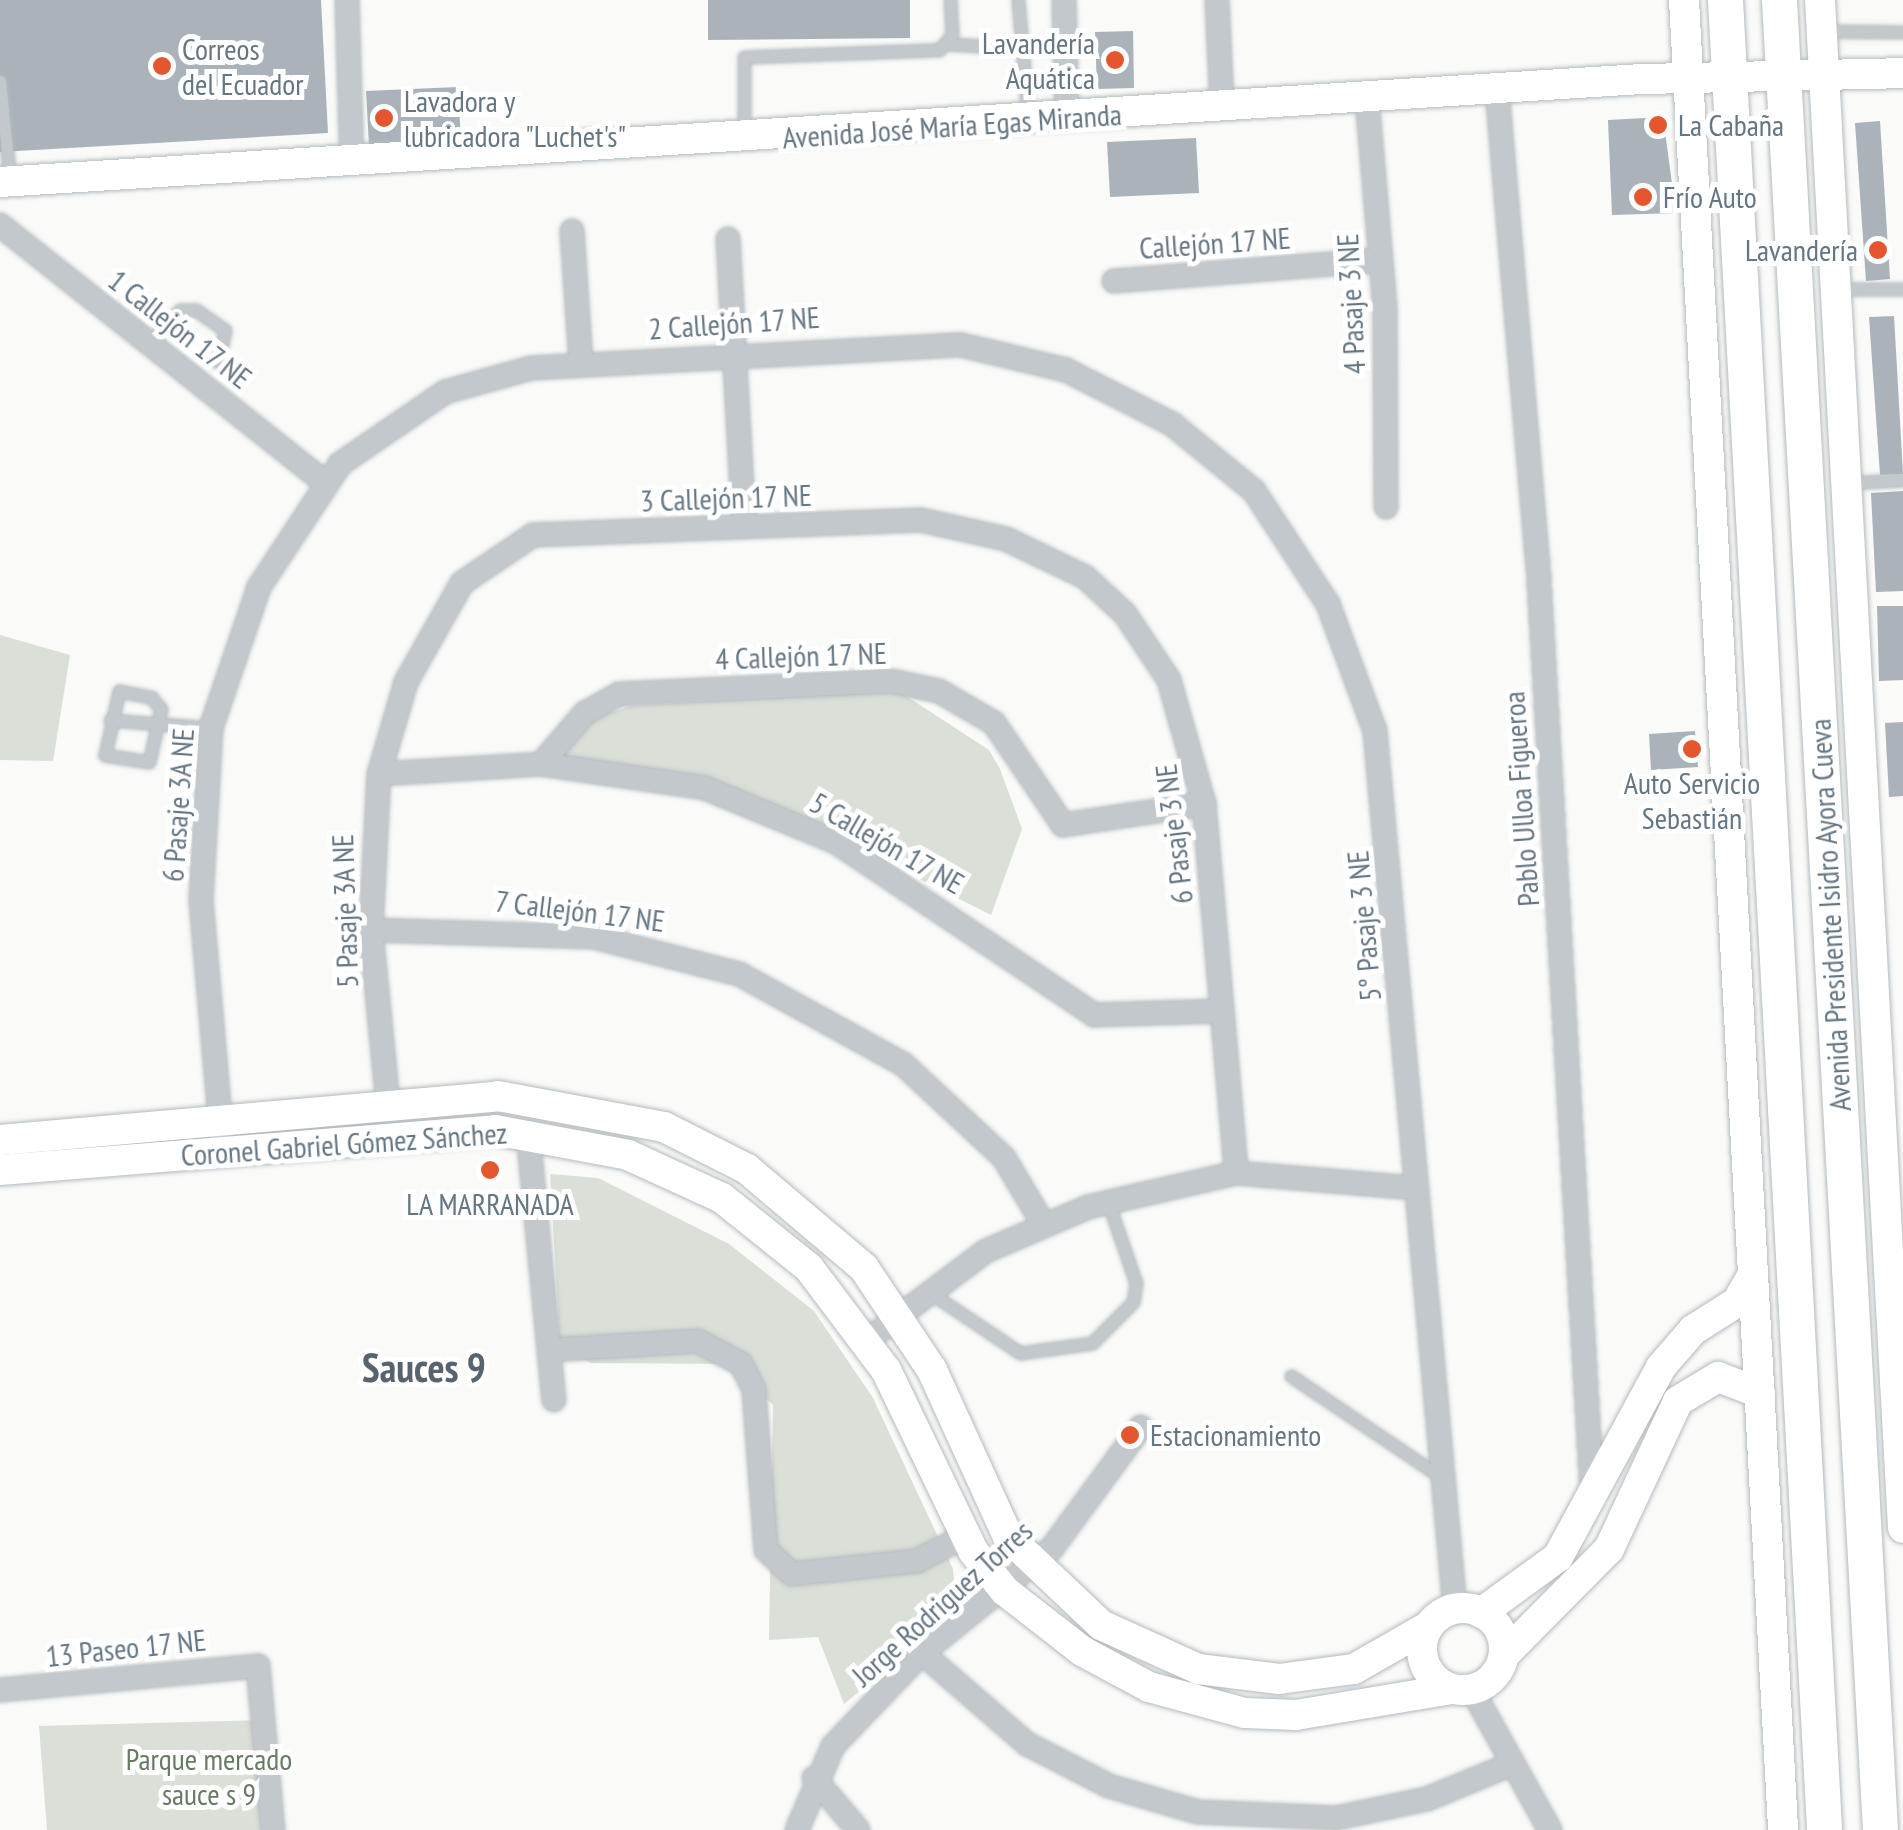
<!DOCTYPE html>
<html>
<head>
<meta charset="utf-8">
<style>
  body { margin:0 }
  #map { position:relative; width:1903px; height:1830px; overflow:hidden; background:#fafaf8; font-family:"PT Sans Narrow",sans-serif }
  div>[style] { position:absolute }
  .green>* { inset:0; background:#dadfd7 }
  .building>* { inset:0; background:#aab3b9 }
  .roads { filter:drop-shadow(0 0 2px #b3babf) drop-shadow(0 0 2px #b3babf) }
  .lane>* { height:11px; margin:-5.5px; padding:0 5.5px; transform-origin:5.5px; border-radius:5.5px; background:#c3c8cc }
  .street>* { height:22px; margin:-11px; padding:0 11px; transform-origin:11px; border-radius:11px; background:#c3c8cc }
  .secondary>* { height:30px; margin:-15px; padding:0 15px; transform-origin:15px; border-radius:15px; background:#fff }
  .secondary>.ring { margin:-15px; padding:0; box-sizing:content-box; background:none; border:30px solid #fff; border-radius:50% }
  .primary>* { height:35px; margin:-17.5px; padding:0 17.5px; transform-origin:17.5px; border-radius:17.5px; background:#fff }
  .dots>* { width:28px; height:28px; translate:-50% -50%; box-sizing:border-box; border:5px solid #fff; border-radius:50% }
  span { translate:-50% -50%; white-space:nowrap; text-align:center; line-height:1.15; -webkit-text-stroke:10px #fff; paint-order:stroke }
  .poi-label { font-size:30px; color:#657683 }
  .right { translate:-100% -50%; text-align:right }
  .left { translate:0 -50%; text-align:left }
  .street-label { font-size:30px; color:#657683 }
  .park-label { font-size:30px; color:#687a64 }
  .district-label { font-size:40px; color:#57646e; font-weight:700 }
</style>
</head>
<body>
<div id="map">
  <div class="green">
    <div style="clip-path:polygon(0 635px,70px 655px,53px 761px,0 760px)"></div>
    <div style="clip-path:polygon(897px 690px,989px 750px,1000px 769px,1022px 829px,991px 915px,820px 829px,699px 788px,558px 764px,586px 720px,630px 706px)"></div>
    <div style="clip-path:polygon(550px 1174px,598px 1178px,729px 1244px,814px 1311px,873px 1398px,953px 1569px,957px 1612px,844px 1704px,818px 1637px,769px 1640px,773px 1405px,731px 1364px,591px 1363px,560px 1346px)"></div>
    <div style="clip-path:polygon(263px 1720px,270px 1830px,47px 1830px,39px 1726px)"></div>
  </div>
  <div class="building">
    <div style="clip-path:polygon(0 0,321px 0,328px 133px,0 152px)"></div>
    <div style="clip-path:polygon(708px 0,910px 0,910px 38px,708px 40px)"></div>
    <div style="clip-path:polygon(1133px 31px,1134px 88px,1097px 89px,1095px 32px)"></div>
    <div style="clip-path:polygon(458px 87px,461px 142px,369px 146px,366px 91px)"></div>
    <div style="clip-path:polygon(1663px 117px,1676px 213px,1612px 215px,1608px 120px)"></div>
    <div style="clip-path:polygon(1880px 121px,1890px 279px,1866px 281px,1855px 123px)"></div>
    <div style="clip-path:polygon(1196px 138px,1199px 193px,1110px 197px,1107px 142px)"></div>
    <div style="clip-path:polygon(1894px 316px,1903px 474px,1880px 475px,1869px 317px)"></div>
    <div style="clip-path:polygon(1903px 491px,1903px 591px,1876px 592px,1871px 493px)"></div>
    <div style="clip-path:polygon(1877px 606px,1903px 606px,1903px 680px,1879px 681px)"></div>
    <div style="clip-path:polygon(1903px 722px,1903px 796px,1889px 797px,1885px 723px)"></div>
    <div style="clip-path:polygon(1695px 731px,1698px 767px,1651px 770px,1649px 734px)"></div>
  </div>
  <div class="roads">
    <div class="lane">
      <div style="left:1018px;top:0;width:117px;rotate:85.1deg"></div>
      <div style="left:1822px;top:31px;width:81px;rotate:0.7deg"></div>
      <div style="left:948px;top:44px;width:73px;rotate:3.1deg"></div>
      <div style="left:0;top:81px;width:100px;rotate:84.3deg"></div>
      <div style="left:744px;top:134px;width:77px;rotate:-90deg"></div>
      <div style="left:744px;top:57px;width:195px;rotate:-2.1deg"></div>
      <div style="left:939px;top:50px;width:20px;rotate:-49deg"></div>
      <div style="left:952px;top:35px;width:35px;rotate:-93deg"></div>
      <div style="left:1836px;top:289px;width:67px"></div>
      <div style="left:151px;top:342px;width:43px;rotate:-47.8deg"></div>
      <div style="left:180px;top:310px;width:16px"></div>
      <div style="left:196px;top:310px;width:35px;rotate:35deg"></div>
      <div style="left:225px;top:330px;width:33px;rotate:102deg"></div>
      <div style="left:1846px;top:483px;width:57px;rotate:-3deg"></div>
      <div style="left:119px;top:691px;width:33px;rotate:11deg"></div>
      <div style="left:151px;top:697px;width:16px;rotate:50deg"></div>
      <div style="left:161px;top:709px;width:54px;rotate:102.8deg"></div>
      <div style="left:149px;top:762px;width:45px;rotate:-171deg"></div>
      <div style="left:105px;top:755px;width:66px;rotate:-77.7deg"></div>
      <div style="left:110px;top:720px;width:101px;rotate:4.5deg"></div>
      <div style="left:929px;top:1292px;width:110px;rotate:33.8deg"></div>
      <div style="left:1020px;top:1353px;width:73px;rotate:-7.9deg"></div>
      <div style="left:1092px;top:1343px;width:58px;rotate:-45deg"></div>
      <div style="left:1133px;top:1302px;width:19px;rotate:-81deg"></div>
      <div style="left:1136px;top:1283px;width:86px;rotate:-109.1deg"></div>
      <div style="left:1291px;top:1376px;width:181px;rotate:34deg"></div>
    </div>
    <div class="street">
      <div style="left:347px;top:0;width:164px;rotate:88.3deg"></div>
      <div style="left:1064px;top:0;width:119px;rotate:88.6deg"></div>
      <div style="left:1217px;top:0;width:108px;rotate:87.3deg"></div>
      <div style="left:1497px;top:89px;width:476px;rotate:85.1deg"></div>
      <div style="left:1538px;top:563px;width:931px;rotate:86.67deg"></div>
      <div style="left:1367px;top:98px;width:213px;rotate:85.1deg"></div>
      <div style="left:1385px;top:310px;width:197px;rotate:89.7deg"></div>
      <div style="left:0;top:225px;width:412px;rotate:38.4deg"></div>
      <div style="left:572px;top:231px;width:131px;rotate:86.1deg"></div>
      <div style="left:728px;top:239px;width:288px;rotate:86.8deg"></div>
      <div style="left:1114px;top:281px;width:267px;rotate:-4.5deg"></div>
      <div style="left:541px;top:764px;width:67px;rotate:-49.2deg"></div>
      <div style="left:585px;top:713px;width:39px;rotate:-29deg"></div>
      <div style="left:619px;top:694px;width:272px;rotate:-2.7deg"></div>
      <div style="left:891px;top:681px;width:49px;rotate:11.8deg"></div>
      <div style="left:939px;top:691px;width:64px;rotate:30.2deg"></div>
      <div style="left:994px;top:723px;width:123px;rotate:55.9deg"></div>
      <div style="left:1063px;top:825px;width:143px;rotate:-8.5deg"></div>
      <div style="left:379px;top:774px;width:162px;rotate:-3.5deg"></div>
      <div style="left:541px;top:764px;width:166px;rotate:8.3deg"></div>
      <div style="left:705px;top:788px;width:142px;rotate:22.4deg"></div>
      <div style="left:836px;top:842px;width:311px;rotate:33.8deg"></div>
      <div style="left:1094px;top:1015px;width:127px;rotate:-1.8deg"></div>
      <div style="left:371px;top:930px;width:223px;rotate:1.8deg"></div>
      <div style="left:594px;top:937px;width:150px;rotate:14.3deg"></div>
      <div style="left:739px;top:974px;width:187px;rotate:28.8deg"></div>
      <div style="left:903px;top:1064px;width:138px;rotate:42.9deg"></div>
      <div style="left:1004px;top:1158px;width:72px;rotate:59.2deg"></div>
      <div style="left:388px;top:1104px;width:175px;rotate:-95.6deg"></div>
      <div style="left:371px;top:930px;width:156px;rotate:-87.1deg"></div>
      <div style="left:379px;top:774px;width:96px;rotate:-73.6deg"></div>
      <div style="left:406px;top:682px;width:114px;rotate:-60.5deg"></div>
      <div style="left:462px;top:583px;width:86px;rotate:-34.1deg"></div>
      <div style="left:533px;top:535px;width:388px;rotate:-2.2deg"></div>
      <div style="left:921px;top:520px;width:87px;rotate:12.6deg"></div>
      <div style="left:1006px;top:539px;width:88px;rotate:25.7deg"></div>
      <div style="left:1085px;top:577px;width:54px;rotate:42.8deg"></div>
      <div style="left:1125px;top:614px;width:79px;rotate:56.3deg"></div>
      <div style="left:1169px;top:680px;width:129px;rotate:74.2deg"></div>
      <div style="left:1204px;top:804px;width:370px;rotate:85deg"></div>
      <div style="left:528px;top:1132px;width:269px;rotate:84.5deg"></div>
      <div style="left:223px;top:1152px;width:253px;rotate:-95deg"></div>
      <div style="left:201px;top:900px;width:172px;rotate:-86.7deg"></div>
      <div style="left:211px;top:728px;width:149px;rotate:-71.2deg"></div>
      <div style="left:259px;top:587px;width:147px;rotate:-56.6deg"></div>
      <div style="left:340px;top:464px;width:127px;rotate:-34.4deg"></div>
      <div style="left:445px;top:392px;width:89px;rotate:-15.6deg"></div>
      <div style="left:531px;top:368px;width:431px;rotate:-3.1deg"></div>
      <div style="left:961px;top:345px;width:108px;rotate:13.4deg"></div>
      <div style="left:1066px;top:370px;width:119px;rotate:27deg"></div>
      <div style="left:1172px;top:424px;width:106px;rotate:39.3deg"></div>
      <div style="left:1254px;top:491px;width:135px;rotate:56.8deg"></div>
      <div style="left:1328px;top:604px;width:135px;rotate:69.7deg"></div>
      <div style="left:1375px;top:731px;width:882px;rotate:84.79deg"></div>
      <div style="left:866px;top:1341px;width:150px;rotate:-36.9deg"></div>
      <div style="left:986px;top:1251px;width:111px;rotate:-23.3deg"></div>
      <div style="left:1088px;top:1207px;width:152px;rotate:-12.9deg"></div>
      <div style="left:1236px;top:1173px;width:181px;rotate:4.8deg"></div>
      <div style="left:549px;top:1350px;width:149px;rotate:-3.5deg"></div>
      <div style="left:698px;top:1341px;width:49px;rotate:28.1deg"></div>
      <div style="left:741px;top:1364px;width:29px;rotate:63deg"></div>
      <div style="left:754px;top:1390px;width:160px;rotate:85.7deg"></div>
      <div style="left:766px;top:1550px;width:35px;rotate:43deg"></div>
      <div style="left:792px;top:1574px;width:126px;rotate:-5.9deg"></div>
      <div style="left:917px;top:1561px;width:54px;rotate:-27.5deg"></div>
      <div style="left:922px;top:1653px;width:139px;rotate:40.9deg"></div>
      <div style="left:1027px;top:1744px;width:92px;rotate:27.1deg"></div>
      <div style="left:1109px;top:1786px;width:93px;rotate:16.3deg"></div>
      <div style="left:1198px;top:1812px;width:138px;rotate:2.5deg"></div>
      <div style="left:1336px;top:1818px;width:93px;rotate:-11.8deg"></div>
      <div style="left:1427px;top:1799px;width:92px;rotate:-22.4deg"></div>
      <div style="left:0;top:1690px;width:259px;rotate:-5.3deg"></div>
      <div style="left:258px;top:1666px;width:165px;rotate:84.8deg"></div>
      <div style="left:1472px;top:1690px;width:160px;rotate:60.9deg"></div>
      <div style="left:814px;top:1778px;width:68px;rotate:49.8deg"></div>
      <div style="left:797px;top:1830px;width:91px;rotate:-66.8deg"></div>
      <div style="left:833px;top:1746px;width:129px;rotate:-46.3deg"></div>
      <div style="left:922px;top:1653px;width:167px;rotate:-38.9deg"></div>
      <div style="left:1052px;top:1548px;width:150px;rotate:-53.7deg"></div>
    </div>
    <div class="secondary">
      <div style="left:1684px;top:0;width:1833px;rotate:86.9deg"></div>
      <div style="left:1820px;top:0;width:1530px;rotate:86.89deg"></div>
      <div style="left:0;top:182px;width:1647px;rotate:-3.59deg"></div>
      <div style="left:1644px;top:79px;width:259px;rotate:-1.3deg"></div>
      <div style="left:0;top:1140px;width:500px;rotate:-5deg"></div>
      <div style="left:498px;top:1096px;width:169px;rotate:10.6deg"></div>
      <div style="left:664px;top:1127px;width:93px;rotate:26.8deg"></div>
      <div style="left:747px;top:1169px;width:153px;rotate:40.2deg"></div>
      <div style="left:864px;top:1268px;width:123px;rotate:56.3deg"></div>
      <div style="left:932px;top:1370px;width:183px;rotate:65.5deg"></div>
      <div style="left:1008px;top:1537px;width:128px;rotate:43.4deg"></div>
      <div style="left:1101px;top:1625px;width:107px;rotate:24.4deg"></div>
      <div style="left:1198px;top:1669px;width:82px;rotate:7deg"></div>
      <div style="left:1279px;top:1679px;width:76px;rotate:-7.6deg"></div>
      <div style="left:1354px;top:1669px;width:86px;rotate:-29.8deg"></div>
      <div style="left:0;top:1170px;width:497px;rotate:-4.6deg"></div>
      <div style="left:495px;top:1130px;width:135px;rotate:10.6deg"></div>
      <div style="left:628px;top:1155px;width:103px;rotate:24.6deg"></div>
      <div style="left:722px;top:1198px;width:112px;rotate:38.8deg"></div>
      <div style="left:809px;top:1268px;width:128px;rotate:53deg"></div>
      <div style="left:886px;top:1370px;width:201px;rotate:64.3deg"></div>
      <div style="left:973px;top:1551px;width:51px;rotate:51.3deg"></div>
      <div style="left:1005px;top:1591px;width:98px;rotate:37.9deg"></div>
      <div style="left:1082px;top:1651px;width:76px;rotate:28.2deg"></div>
      <div style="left:1149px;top:1687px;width:99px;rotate:15.2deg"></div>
      <div style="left:1245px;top:1713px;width:51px;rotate:2.2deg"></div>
      <div style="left:1296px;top:1715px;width:158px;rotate:-9.5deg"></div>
      <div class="ring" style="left:1422px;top:1608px;width:52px;height:52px"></div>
      <div style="left:1481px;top:1613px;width:95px;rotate:-36deg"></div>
      <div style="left:1558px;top:1557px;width:216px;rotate:-61.5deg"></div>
      <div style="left:1661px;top:1367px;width:49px;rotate:-49.1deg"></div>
      <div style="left:1693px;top:1330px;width:52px;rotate:-32.5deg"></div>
      <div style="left:1737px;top:1302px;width:32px;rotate:-60deg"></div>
      <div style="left:1504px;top:1655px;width:149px;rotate:-45.3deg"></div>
      <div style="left:1609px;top:1549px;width:163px;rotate:-65deg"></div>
      <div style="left:1678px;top:1401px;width:47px;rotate:-31deg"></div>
      <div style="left:1718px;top:1377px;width:45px;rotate:20.9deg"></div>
    </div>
    <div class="primary">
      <div style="left:1725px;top:0;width:1833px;rotate:86.9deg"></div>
      <div style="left:1779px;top:0;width:1833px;rotate:86.84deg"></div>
    </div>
  </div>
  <div class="dots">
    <div style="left:1115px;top:60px;background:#e4572e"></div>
    <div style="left:162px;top:66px;background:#e4572e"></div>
    <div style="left:384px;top:118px;background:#e4572e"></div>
    <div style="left:1658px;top:125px;background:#e4572e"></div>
    <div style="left:1643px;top:197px;background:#e4572e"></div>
    <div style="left:1878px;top:250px;background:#e4572e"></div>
    <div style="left:1692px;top:749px;background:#e4572e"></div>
    <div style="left:490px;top:1170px;background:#e4572e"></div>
    <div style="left:1130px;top:1435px;background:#e4572e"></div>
  </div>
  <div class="poi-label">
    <span class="right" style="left:1095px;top:60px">Lavandería<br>Aquática</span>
    <span class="left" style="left:182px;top:66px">Correos<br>del Ecuador</span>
    <span class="left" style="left:404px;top:118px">Lavadora y<br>lubricadora "Luchet's"</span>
    <span class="left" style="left:1678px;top:125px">La Cabaña</span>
    <span class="left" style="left:1663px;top:197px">Frío Auto</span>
    <span class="right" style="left:1858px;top:250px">Lavandería</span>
    <span style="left:1692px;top:800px">Auto Servicio<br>Sebastián</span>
    <span style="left:490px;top:1204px">LA MARRANADA</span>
    <span class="left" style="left:1150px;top:1435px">Estacionamiento</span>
  </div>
  <div class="street-label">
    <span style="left:952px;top:126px;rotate:-4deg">Avenida José María Egas Miranda</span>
    <span style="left:1215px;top:243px;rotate:-4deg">Callejón 17 NE</span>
    <span style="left:1351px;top:304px;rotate:-93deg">4 Pasaje 3 NE</span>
    <span style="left:734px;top:323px;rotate:-4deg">2 Callejón 17 NE</span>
    <span style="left:180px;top:329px;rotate:38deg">1 Callejón 17 NE</span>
    <span style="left:726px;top:498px;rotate:-2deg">3 Callejón 17 NE</span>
    <span style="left:801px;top:656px;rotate:-2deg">4 Callejón 17 NE</span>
    <span style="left:1521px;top:799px;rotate:-94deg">Pablo Ulloa Figueroa</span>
    <span style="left:178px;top:805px;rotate:-86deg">6 Pasaje 3A NE</span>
    <span style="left:1174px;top:834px;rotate:-97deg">6 Pasaje 3 NE</span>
    <span style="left:887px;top:843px;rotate:30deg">5 Callejón 17 NE</span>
    <span style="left:345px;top:911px;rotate:-92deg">5 Pasaje 3A NE</span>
    <span style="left:580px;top:911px;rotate:7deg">7 Callejón 17 NE</span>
    <span style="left:1830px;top:915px;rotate:-93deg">Avenida Presidente Isidro Ayora Cueva</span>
    <span style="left:1364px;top:926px;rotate:-95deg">5° Pasaje 3 NE</span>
    <span style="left:344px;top:1144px;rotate:-4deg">Coronel Gabriel Gómez Sánchez</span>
    <span style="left:942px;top:1603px;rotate:-42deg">Jorge Rodriguez Torres</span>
    <span style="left:126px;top:1648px;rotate:-6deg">13 Paseo 17 NE</span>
  </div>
  <div class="park-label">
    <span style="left:209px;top:1776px">Parque mercado<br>sauce s 9</span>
  </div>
  <div class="district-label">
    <span style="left:424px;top:1367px">Sauces 9</span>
  </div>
</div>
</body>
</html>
